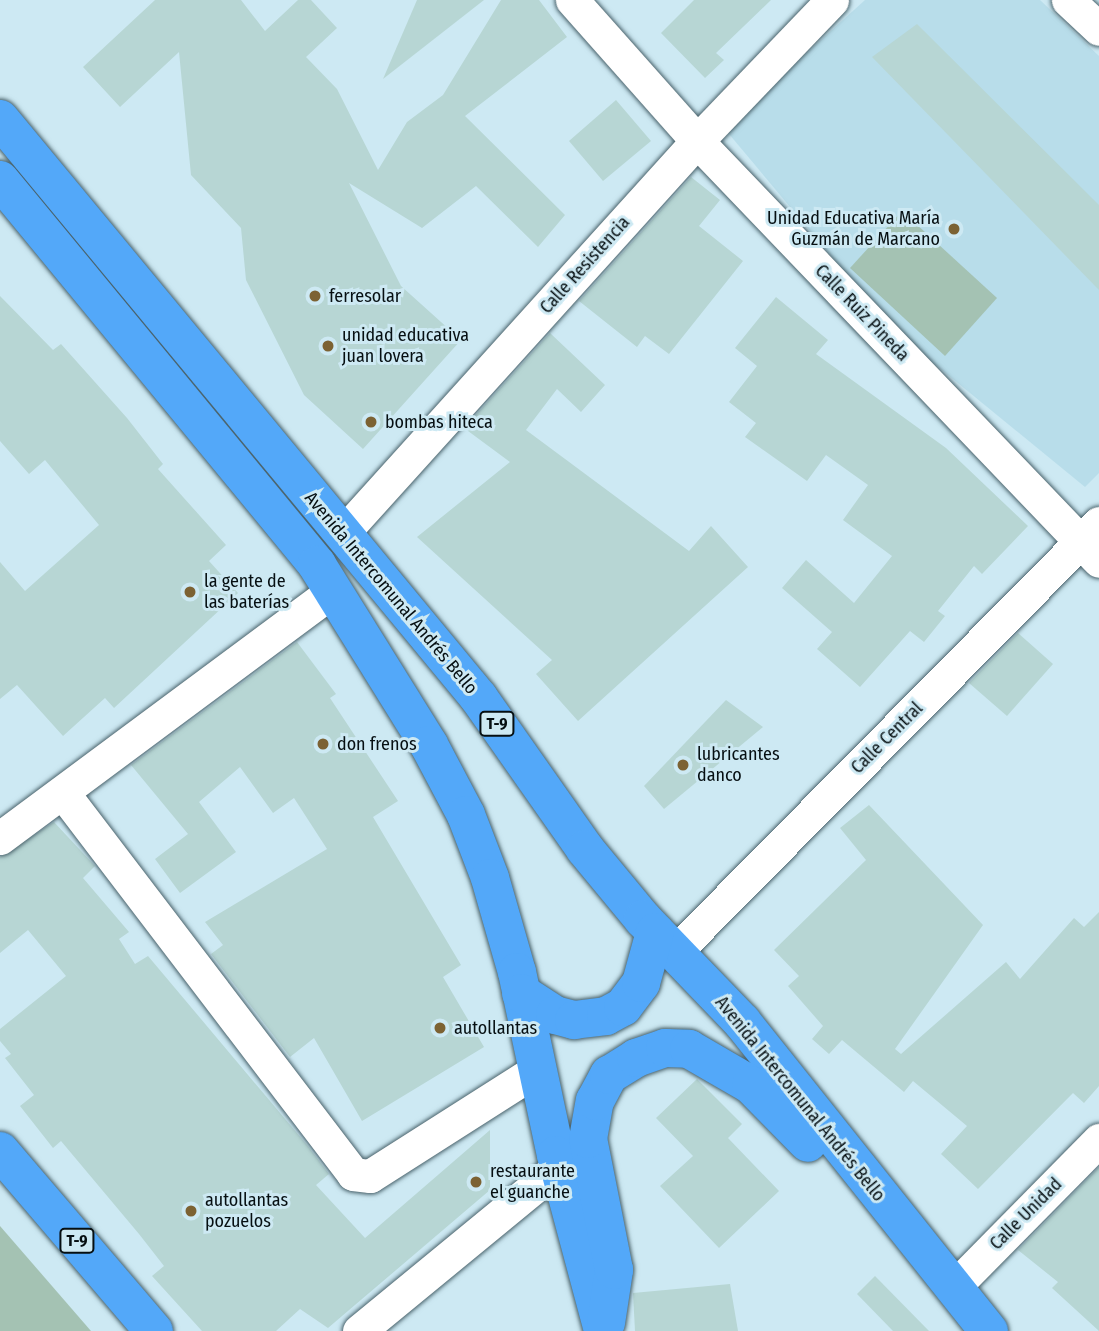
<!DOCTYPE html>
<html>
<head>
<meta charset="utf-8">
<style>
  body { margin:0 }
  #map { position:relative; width:1099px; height:1331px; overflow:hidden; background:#cde9f3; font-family:"Fira Sans Condensed",sans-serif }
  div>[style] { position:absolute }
  .built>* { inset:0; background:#b8ddea }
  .green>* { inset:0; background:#a4c2b3 }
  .building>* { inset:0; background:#b7d6d4 }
  .roads { filter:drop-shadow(0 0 2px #49626b) drop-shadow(0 0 2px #49626b) }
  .street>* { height:33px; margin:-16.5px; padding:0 16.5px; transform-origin:16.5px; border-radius:16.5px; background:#fff }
  .highway>* { height:38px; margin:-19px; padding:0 19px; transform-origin:19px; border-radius:19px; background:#53a8f9 }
  .dots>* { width:19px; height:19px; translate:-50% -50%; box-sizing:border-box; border:4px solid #cde9f3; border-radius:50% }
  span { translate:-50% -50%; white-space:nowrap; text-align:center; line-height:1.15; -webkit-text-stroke:6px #cde9f3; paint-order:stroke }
  .shield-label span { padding:2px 5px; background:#cde9f3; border:2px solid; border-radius:5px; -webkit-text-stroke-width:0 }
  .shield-label { font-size:16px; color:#060f12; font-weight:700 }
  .poi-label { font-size:18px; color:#060f12 }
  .right { translate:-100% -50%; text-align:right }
  .left { translate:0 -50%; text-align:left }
  .street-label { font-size:18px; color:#060f12 }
</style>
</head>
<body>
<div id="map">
  <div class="built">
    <div style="clip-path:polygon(865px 0,1040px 0,1099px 56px,1099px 473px,1085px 487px,893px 330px,724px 128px)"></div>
  </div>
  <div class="green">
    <div style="clip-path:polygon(902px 211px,997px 298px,945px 356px,850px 268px)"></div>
    <div style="clip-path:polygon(0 1226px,91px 1331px,0 1331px)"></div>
  </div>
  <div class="building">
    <div style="clip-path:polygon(155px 0,241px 0,265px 31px,298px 0,311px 0,337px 28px,306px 57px,337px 89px,378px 170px,407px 122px,443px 95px,501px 0,539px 0,567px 37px,465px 116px,565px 215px,538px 247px,476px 186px,422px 228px,349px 183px,401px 286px,461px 340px,363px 449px,304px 395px,246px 280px,241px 228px,191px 175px,179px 52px,120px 107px,83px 67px)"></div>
    <div style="clip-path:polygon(417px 0,484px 0,383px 79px)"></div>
    <div style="clip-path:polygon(694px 0,771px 0,716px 53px,724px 60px,705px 78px,661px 33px)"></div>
    <div style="clip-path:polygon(917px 24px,1099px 205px,1099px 290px,872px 57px)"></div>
    <div style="clip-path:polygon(616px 100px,651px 141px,603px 181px,569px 141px)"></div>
    <div style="clip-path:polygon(691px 177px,720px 200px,699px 226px,743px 261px,669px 354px,645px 336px,637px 347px,579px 301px)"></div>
    <div style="clip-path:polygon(0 296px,53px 350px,61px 344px,127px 418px,163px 464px,158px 469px,226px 545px,209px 561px,238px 593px,114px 708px,105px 698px,63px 736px,17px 685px,0 699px,0 562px,25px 591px,99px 525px,45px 460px,29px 474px,0 441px)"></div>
    <div style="clip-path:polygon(776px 297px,828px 340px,816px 354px,946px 448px,1028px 526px,982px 574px,974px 566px,938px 611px,945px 616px,924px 642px,910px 631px,860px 687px,817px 649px,832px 632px,782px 588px,806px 560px,854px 603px,892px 556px,843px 520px,868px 485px,826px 455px,807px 481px,745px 437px,756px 423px,729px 402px,757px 366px,735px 348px)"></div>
    <div style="clip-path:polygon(550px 333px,605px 385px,581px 412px,557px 389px,526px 430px,689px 551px,711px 526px,748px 567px,578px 721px,536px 674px,552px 660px,417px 537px,510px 462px,464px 428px)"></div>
    <div style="clip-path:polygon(1018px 633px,1053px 664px,1007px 716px,969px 683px)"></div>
    <div style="clip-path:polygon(297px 642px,336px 694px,330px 698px,398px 801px,373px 817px,461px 965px,443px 977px,484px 1047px,362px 1121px,314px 1038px,290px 1057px,211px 954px,223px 945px,205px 922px,327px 849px,294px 798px,273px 813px,240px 767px,199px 802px,236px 852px,180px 893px,155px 859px,188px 834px,131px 765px)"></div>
    <div style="clip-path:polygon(726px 700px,763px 727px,664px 809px,644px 786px)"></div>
    <div style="clip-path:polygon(869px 805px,983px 925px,895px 1049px,901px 1054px,1006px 962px,1020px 979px,1074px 918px,1084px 927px,1099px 912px,1099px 1086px,1084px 1103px,1073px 1093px,978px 1189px,941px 1154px,967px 1126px,913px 1081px,904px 1092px,842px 1040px,829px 1054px,812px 1039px,823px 1026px,788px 986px,799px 976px,774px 950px,866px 860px,840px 828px)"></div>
    <div style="clip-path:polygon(54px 822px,95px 866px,83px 878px,129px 932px,119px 939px,135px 964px,148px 956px,307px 1145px,329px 1174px,316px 1185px,365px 1238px,490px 1130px,490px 1190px,328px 1328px,300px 1309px,276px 1331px,202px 1331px,152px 1276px,164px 1266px,139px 1234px,61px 1141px,53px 1148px,20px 1106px,34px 1095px,5px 1058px,11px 1054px,0 1041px,0 1029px,66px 976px,28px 930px,0 953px,0 857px)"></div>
    <div style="clip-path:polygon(697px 1079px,742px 1124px,728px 1138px,779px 1191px,719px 1248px,660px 1186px,693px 1156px,656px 1118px)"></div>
    <div style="clip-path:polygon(1099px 1167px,1099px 1331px,1052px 1288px,1058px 1282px,1018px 1250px)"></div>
    <div style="clip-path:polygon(875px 1276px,929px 1331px,893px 1331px,857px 1294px)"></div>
    <div style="clip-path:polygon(730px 1284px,738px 1331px,635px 1331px,633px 1293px)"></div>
  </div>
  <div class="roads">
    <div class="street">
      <div style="left:572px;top:0;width:188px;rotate:48.4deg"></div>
      <div style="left:697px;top:141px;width:581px;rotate:46.25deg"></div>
      <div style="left:1068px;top:0;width:42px;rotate:43.1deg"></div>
      <div style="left:342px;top:534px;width:530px;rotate:-47.91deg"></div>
      <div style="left:697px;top:141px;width:195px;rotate:-46.2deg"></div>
      <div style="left:63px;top:793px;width:479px;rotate:52.7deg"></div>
      <div style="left:353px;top:1174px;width:17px;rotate:7deg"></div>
      <div style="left:370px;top:1176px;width:199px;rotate:-32.5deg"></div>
      <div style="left:0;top:838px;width:415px;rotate:-36.6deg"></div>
      <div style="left:675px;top:952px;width:603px;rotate:-45.34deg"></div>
      <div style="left:953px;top:1288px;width:208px;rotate:-45.4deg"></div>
      <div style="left:359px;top:1331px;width:259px;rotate:-39.4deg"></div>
    </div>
    <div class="highway">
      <div style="left:0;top:119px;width:751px;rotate:50.4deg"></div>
      <div style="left:479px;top:698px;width:184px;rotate:54.9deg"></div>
      <div style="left:585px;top:849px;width:91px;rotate:50.4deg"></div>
      <div style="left:643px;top:919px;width:143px;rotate:46.1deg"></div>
      <div style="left:742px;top:1022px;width:396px;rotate:51.4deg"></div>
      <div style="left:0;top:180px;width:499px;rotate:50.5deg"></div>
      <div style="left:317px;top:565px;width:212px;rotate:58.1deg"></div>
      <div style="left:429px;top:745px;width:79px;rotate:62.1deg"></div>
      <div style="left:466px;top:815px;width:67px;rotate:69.1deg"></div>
      <div style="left:490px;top:878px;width:98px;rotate:74deg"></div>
      <div style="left:517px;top:972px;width:187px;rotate:78deg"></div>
      <div style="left:556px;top:1155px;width:182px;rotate:75deg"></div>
      <div style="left:521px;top:993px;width:40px;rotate:32.9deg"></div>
      <div style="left:555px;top:1015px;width:20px;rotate:15deg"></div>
      <div style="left:574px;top:1020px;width:32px;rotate:-7deg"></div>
      <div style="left:606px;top:1016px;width:19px;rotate:-28deg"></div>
      <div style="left:623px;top:1007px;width:30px;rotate:-53deg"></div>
      <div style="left:641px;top:983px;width:53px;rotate:-74.6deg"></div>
      <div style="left:0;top:1151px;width:237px;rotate:49.5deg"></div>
      <div style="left:606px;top:1323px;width:54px;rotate:-81.4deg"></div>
      <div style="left:614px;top:1270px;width:134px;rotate:-101.2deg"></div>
      <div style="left:588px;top:1139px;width:39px;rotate:-80deg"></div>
      <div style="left:595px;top:1101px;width:30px;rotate:-62deg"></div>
      <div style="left:609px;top:1075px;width:32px;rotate:-32deg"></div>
      <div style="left:636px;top:1058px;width:31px;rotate:-19deg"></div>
      <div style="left:665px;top:1048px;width:24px;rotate:2deg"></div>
      <div style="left:689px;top:1049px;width:72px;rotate:30.1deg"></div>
      <div style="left:751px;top:1085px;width:81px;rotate:45.5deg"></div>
    </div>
  </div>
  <div class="dots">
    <div style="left:954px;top:229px;background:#7c6233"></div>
    <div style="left:315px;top:296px;background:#7c6233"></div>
    <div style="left:328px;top:346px;background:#7c6233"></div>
    <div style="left:371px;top:422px;background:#7c6233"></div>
    <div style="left:190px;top:592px;background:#7c6233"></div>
    <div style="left:323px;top:744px;background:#7c6233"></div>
    <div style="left:683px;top:765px;background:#7c6233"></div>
    <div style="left:440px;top:1028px;background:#7c6233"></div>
    <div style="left:476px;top:1182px;background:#7c6233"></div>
    <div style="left:191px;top:1211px;background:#7c6233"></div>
  </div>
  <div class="shield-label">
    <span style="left:497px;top:724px">T-9</span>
    <span style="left:77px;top:1241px">T-9</span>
  </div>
  <div class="poi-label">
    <span class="right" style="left:940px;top:229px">Unidad Educativa María<br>Guzmán de Marcano</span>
    <span class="left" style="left:329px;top:296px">ferresolar</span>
    <span class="left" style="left:342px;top:346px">unidad educativa<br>juan lovera</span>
    <span class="left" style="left:385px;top:422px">bombas hiteca</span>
    <span class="left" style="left:204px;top:592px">la gente de<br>las baterías</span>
    <span class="left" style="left:337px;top:744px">don frenos</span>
    <span class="left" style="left:697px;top:765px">lubricantes<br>danco</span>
    <span class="left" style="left:454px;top:1028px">autollantas</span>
    <span class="left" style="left:490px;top:1182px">restaurante<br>el guanche</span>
    <span class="left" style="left:205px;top:1211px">autollantas<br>pozuelos</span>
  </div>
  <div class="street-label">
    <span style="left:585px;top:265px;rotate:-48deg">Calle Resistencia</span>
    <span style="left:862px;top:313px;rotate:46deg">Calle Ruiz Pineda</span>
    <span style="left:391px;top:593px;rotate:50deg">Avenida Intercomunal Andrés Bello</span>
    <span style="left:887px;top:738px;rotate:-45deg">Calle Central</span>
    <span style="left:800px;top:1099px;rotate:51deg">Avenida Intercomunal Andrés Bello</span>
    <span style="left:1026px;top:1214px;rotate:-45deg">Calle Unidad</span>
  </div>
</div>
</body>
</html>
